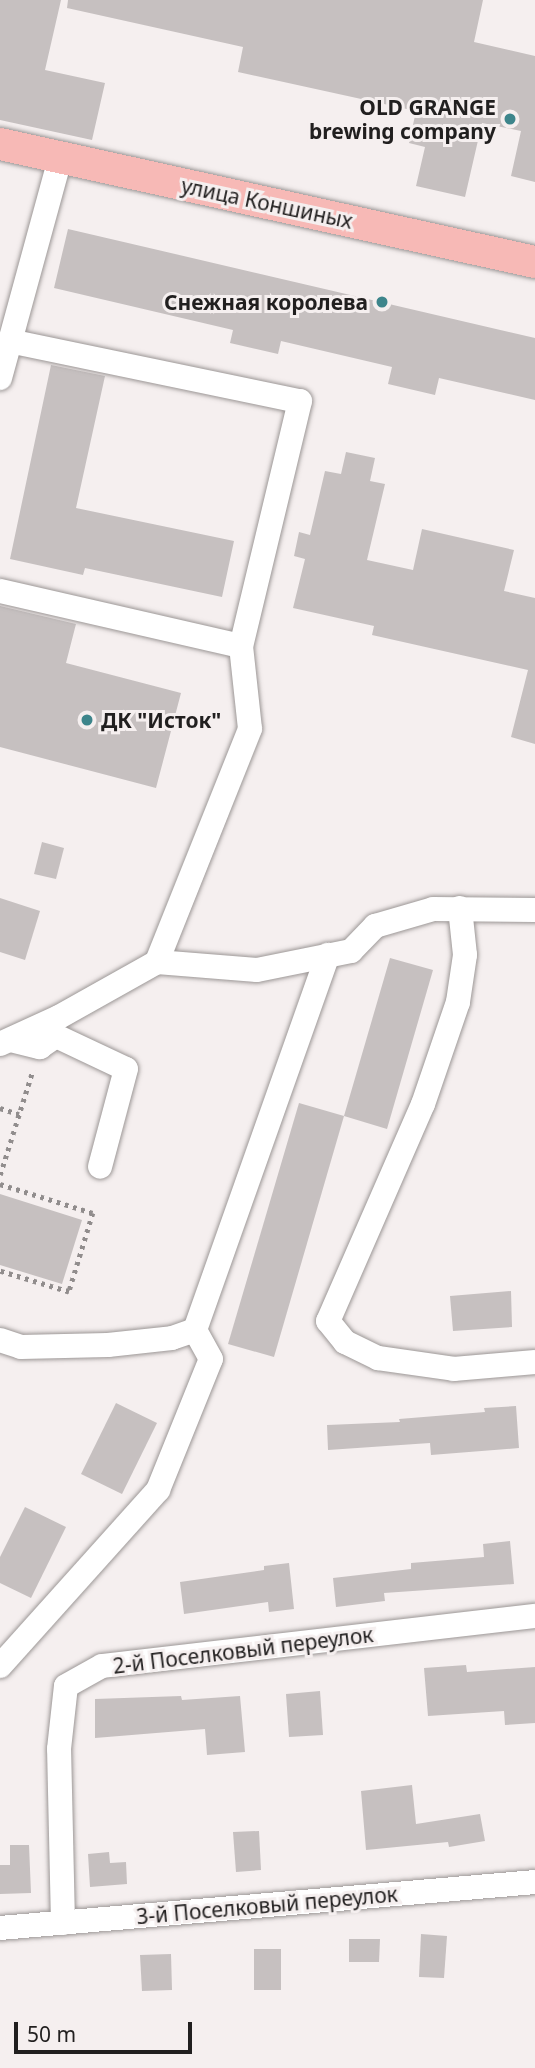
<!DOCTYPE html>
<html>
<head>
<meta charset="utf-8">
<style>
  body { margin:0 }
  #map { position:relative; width:535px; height:2068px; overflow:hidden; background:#f5efef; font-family:"Noto Sans",sans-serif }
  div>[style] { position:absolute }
  .building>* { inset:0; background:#c6c0c0 }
  .path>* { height:4.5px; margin-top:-2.25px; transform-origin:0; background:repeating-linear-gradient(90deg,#918d8d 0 3.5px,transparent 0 8.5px) }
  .roads { filter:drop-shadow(0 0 2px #9c9796) drop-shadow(0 0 2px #9c9796) }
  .minor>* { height:24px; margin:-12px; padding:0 12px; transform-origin:12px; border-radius:12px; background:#fff }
  .major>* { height:32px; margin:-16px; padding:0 16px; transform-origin:16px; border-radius:16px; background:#f7b9b6 }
  .dots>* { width:19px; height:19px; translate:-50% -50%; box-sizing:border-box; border:4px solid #f5efef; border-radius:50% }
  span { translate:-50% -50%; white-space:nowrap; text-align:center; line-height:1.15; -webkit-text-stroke:6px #f5efef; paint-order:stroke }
  .poi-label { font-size:21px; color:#211f1f; font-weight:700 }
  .right { translate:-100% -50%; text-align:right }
  .left { translate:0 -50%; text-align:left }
  .street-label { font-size:21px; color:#211f1f }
  .scale { position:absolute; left:14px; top:2022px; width:178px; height:32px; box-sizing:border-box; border:4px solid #211f1f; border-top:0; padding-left:9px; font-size:21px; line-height:24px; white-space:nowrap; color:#211f1f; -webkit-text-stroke:5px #f5efef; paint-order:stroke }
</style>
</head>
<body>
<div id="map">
  <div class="building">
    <div style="clip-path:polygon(0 0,61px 0,45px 70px,105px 83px,92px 140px,0 120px)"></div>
    <div style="clip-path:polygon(68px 0,483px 0,474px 42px,535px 56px,535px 182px,511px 176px,521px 131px,482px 123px,465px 197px,416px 186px,425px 147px,409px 143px,416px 111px,238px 72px,243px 47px,67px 8px)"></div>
    <div style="clip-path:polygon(68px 229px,535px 338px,535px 400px,439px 378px,435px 395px,388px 384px,392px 367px,281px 341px,278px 354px,230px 343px,233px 330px,54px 288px)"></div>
    <div style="clip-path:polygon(51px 365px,105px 376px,76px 508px,234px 541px,222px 597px,85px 568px,83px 575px,10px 559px)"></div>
    <div style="clip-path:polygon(346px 452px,375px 458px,370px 481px,385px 484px,367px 560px,413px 570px,422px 529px,514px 550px,504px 591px,535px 598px,535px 744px,511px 737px,528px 670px,372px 635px,374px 626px,293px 608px,305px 559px,294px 556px,299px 532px,310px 535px,325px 471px,341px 474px)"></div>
    <div style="clip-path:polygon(0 606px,76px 624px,66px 663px,181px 693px,156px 788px,0 747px)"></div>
    <div style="clip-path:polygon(42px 842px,64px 848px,56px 879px,34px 874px)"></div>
    <div style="clip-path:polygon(0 898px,40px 911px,25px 960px,0 952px)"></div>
    <div style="clip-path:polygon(390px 958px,433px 970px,387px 1129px,344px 1116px)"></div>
    <div style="clip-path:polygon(299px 1103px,344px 1116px,274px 1357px,228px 1344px)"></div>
    <div style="clip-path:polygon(0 1194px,82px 1220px,62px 1284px,0 1265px)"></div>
    <div style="clip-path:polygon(511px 1291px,512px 1327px,453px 1331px,450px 1296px)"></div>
    <div style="clip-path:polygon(116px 1403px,157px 1423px,122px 1494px,81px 1474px)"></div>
    <div style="clip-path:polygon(516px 1406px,519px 1448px,431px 1455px,430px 1443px,328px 1450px,327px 1425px,400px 1422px,399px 1419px,485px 1412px,484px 1408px)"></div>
    <div style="clip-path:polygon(25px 1507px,66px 1527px,31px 1598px,0 1583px,0 1557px)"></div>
    <div style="clip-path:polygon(510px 1541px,514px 1584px,384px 1593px,385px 1601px,336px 1607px,333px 1578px,411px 1569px,411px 1563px,484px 1557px,483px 1544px)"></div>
    <div style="clip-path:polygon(289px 1563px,294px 1609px,269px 1612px,268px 1602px,184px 1614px,180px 1582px,264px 1570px,264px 1566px)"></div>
    <div style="clip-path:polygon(466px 1665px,467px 1672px,535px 1667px,535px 1723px,505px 1725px,504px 1711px,428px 1716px,424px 1668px)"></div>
    <div style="clip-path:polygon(320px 1691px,323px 1735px,289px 1737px,286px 1694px)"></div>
    <div style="clip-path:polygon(181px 1696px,182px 1700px,240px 1696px,245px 1752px,207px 1755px,205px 1729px,95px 1738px,95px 1699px)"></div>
    <div style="clip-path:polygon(412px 1785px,416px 1824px,480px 1814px,485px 1841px,449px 1847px,448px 1842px,366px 1850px,361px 1791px)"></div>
    <div style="clip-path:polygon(259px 1831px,261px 1870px,236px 1872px,233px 1832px)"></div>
    <div style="clip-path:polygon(10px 1845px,29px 1845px,31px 1893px,0 1894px,0 1865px,10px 1865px)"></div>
    <div style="clip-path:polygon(109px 1852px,110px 1863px,126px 1862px,127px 1884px,90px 1887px,88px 1854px)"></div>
    <div style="clip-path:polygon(421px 1934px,447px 1936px,444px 1978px,419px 1977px)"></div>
    <div style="clip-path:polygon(349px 1939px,380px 1939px,379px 1962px,349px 1962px)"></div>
    <div style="clip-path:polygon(254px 1949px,281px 1949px,281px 1990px,254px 1990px)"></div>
    <div style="clip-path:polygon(171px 1954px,172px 1990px,142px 1991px,140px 1955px)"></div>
  </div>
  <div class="path">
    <div style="left:0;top:1108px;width:20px;rotate:18deg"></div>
    <div style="left:0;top:1175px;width:110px;rotate:-72.6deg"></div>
    <div style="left:0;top:1184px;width:97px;rotate:17.3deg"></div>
    <div style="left:93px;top:1213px;width:83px;rotate:106.9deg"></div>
    <div style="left:69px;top:1292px;width:72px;rotate:-163.1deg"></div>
  </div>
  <div class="roads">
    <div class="minor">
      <div style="left:9px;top:341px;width:297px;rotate:11.7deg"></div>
      <div style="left:300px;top:401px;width:252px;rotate:103.5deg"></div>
      <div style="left:241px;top:646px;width:83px;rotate:83.8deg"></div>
      <div style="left:250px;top:729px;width:251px;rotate:111.8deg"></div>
      <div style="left:0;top:378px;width:228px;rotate:-74.7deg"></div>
      <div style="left:0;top:591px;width:247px;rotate:12.9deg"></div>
      <div style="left:460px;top:908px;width:47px;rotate:83.9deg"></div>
      <div style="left:465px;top:955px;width:48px;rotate:98.5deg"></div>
      <div style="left:458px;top:1002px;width:108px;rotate:108.9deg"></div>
      <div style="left:423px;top:1104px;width:237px;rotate:113.6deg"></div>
      <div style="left:328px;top:1321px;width:27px;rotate:51deg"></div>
      <div style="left:345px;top:1342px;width:37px;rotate:26deg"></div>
      <div style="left:378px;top:1358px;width:77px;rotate:8.2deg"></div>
      <div style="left:454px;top:1369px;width:81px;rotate:-4.9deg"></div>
      <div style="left:11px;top:1040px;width:30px;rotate:14deg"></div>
      <div style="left:40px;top:1047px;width:19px;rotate:-35deg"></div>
      <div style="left:56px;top:1036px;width:77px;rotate:25.2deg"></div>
      <div style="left:126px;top:1069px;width:101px;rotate:104.9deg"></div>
      <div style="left:0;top:1044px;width:65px;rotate:-24.6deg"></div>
      <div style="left:59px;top:1017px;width:112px;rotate:-29.3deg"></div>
      <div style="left:157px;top:962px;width:100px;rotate:4.6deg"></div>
      <div style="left:257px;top:970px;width:96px;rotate:-11.4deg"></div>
      <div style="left:351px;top:951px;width:35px;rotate:-46deg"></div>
      <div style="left:375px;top:926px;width:60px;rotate:-16.3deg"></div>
      <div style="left:433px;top:909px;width:102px;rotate:0.6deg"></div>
      <div style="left:0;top:1340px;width:22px;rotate:18deg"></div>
      <div style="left:21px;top:1347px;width:87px;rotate:-1.3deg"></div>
      <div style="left:108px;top:1345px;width:64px;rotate:-6.2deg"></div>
      <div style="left:172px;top:1338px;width:24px;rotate:-19deg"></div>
      <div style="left:195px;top:1330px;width:398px;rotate:-70.5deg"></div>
      <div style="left:0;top:1666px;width:237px;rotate:-48.1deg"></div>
      <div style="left:158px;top:1490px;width:141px;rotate:-68deg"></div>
      <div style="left:211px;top:1359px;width:33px;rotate:-119deg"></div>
      <div style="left:63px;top:1923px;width:174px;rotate:-91.3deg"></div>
      <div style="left:59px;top:1749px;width:63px;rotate:-83.7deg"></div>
      <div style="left:66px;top:1686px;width:41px;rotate:-29.1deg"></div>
      <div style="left:102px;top:1666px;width:436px;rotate:-6.6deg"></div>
      <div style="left:0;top:1928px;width:537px;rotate:-4.91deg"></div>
    </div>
    <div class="major">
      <div style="left:0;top:144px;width:548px;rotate:12.44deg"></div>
    </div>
  </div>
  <div class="dots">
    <div style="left:510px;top:119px;background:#3d858b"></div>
    <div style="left:382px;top:302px;background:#3d858b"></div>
    <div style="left:87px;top:720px;background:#3d858b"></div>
  </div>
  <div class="poi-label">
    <span class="right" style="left:496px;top:119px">OLD GRANGE<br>brewing company</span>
    <span class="right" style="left:368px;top:302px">Снежная королева</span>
    <span class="left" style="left:101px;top:720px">ДК "Исток"</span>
  </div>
  <div class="street-label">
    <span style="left:267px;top:203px;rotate:12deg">улица Коншиных</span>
    <span style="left:243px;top:1650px;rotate:-7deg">2-й Поселковый переулок</span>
    <span style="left:267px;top:1905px;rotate:-5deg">3-й Поселковый переулок</span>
  </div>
  <div class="scale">50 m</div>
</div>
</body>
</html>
